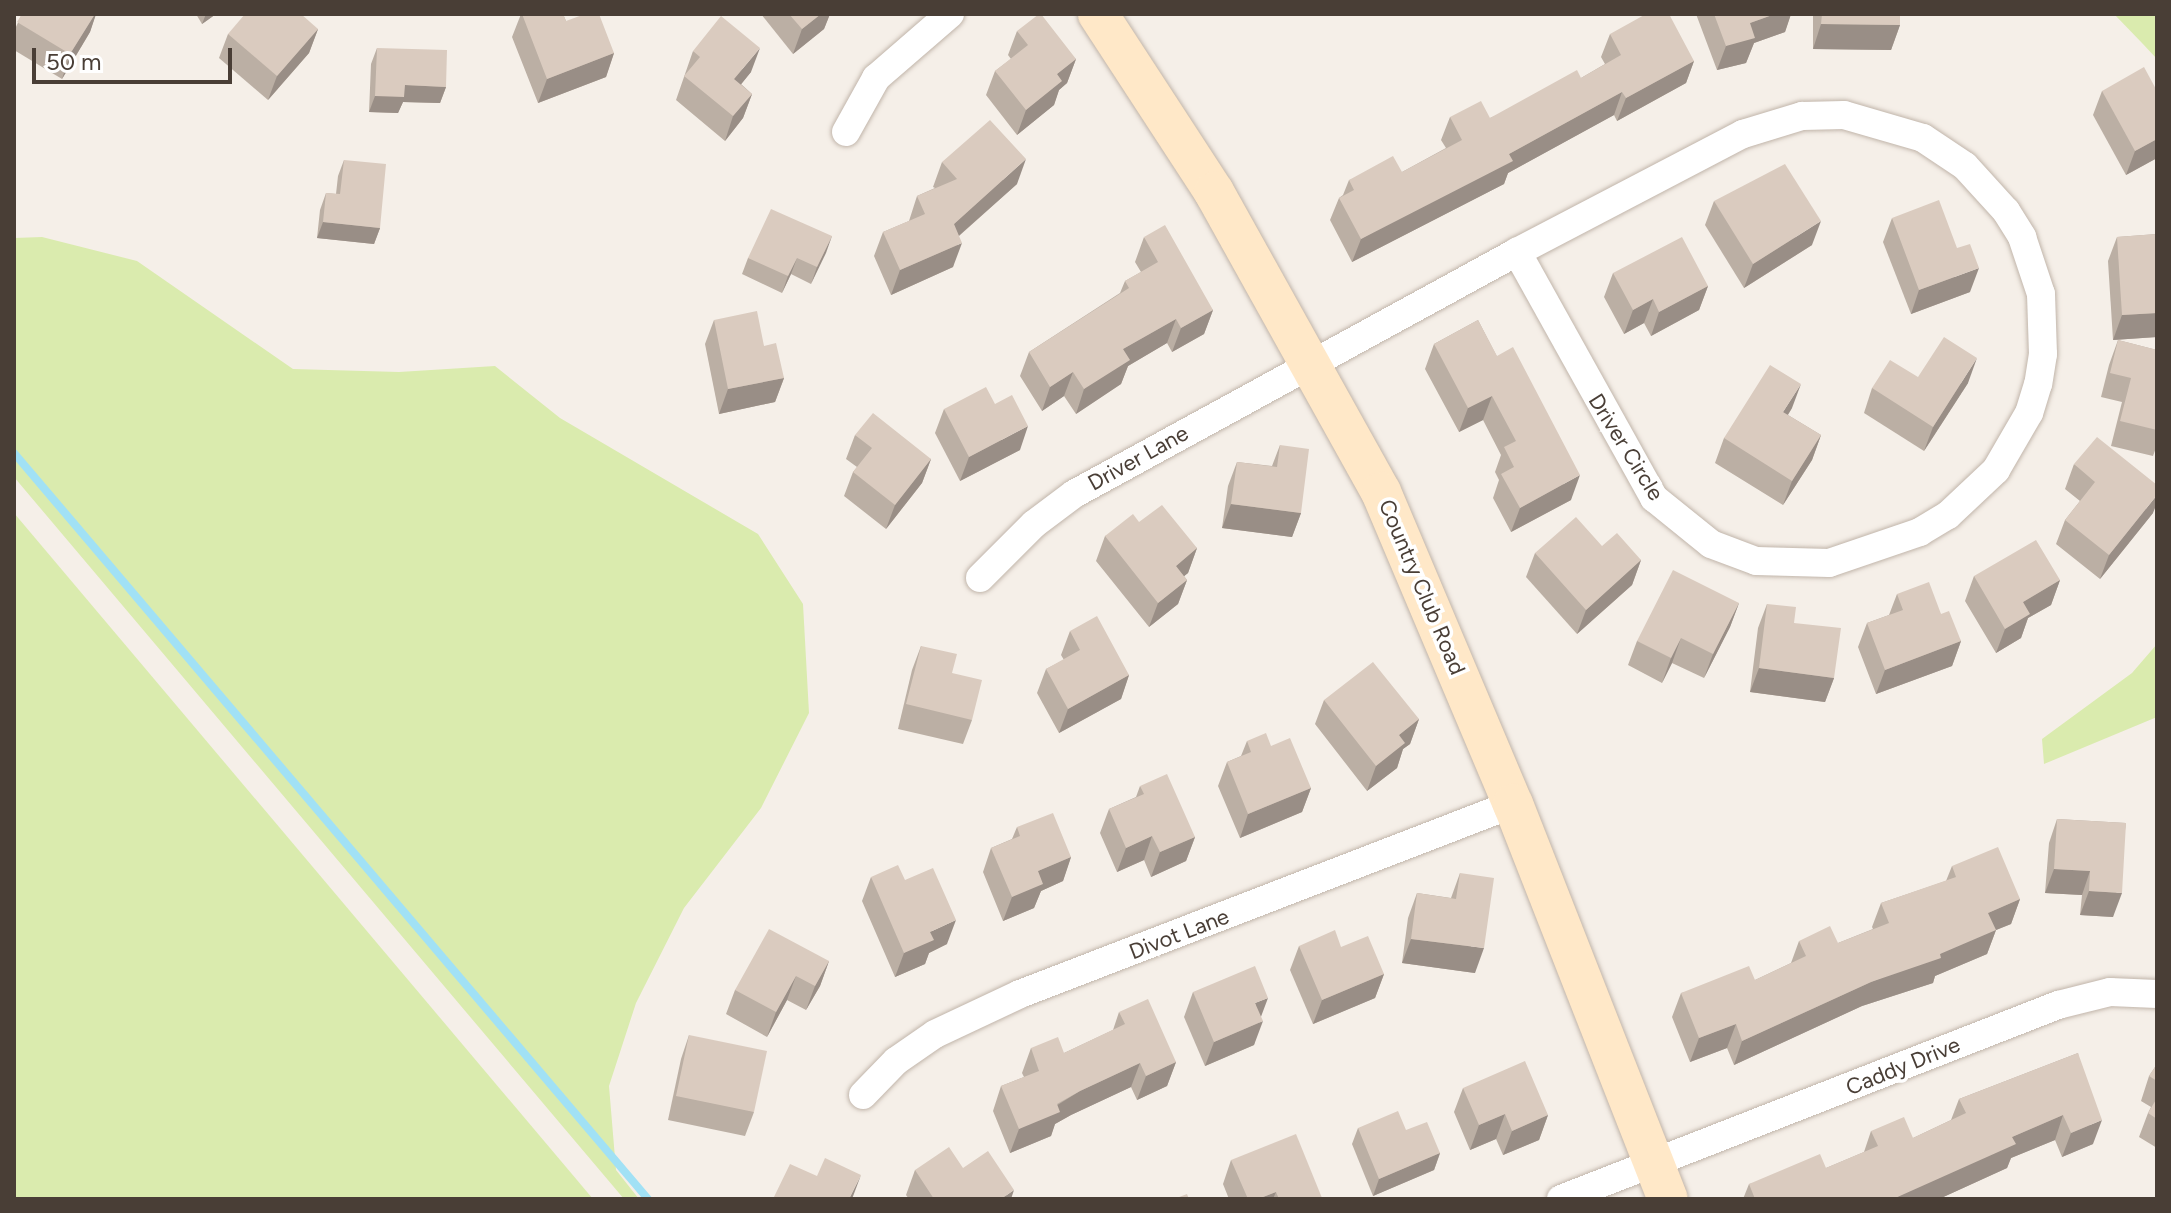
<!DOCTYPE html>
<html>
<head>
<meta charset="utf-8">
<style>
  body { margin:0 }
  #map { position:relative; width:2171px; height:1213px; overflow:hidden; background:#f5efe8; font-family:Figtree,sans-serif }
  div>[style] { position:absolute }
  .green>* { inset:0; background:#daebae }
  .stream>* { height:8px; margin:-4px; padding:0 4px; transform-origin:4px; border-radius:4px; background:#a1e1f5 }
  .roads { filter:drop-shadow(0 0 2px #c1b5aa) drop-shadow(0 0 2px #c1b5aa) }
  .street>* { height:28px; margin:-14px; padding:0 14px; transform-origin:14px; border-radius:14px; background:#fff }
  .secondary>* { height:40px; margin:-20px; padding:0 20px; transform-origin:20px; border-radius:20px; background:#ffe8c8 }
  .wall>* { inset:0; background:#bbafa4 }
  .shaded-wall>* { inset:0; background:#998e86 }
  .building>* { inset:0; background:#dacbbf }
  span { translate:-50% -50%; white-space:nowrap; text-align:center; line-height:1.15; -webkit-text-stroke:7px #fff; paint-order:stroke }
  .street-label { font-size:22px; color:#493e36 }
  .frame { position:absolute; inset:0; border:16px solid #493e36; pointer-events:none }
  .scale { position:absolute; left:32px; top:48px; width:200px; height:36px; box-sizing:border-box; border:4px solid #493e36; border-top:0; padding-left:10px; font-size:24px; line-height:28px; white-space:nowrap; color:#493e36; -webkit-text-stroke:6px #fff; paint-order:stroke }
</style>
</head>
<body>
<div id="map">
  <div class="green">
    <div style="clip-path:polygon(2114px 14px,2157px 14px,2157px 59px,2142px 43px)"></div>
    <div style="clip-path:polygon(42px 237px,137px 261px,293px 369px,399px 372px,495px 366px,560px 418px,758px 534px,803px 604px,809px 713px,761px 808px,684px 908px,636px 1003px,609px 1086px,616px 1170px,639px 1199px,624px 1199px,14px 477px,14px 238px)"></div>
    <div style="clip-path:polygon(14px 513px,593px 1199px,14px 1199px)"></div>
    <div style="clip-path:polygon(2157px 644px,2157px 717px,2044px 764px,2042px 739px,2132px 673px)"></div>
  </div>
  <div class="stream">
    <div style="left:14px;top:453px;width:979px;rotate:49.64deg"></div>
  </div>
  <div class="roads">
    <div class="street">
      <div style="left:1844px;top:115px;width:82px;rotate:16.2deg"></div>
      <div style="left:1923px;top:138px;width:50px;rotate:33.7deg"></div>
      <div style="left:1965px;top:166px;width:61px;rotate:47.7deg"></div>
      <div style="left:2006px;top:211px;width:31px;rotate:58deg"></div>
      <div style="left:2022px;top:237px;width:60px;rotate:71.6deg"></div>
      <div style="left:2041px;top:294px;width:60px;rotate:88.1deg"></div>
      <div style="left:2043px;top:354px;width:30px;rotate:99deg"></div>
      <div style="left:2038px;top:384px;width:30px;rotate:107deg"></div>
      <div style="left:2029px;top:413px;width:66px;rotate:120.1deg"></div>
      <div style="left:1996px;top:470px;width:66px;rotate:136.8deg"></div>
      <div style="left:1948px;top:515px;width:33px;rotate:149deg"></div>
      <div style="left:1920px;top:532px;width:96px;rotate:161.2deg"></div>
      <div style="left:1829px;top:563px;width:73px;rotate:-178.4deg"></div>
      <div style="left:1756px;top:561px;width:48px;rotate:-159.3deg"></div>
      <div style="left:1711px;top:544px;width:73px;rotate:-141.1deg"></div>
      <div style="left:1654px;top:498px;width:282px;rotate:-119.1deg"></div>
      <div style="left:1517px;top:252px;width:255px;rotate:-27.6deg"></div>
      <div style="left:1743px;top:134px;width:62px;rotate:-17deg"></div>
      <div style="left:1802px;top:116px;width:42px;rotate:-1.4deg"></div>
      <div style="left:846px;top:132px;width:62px;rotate:-60.9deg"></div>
      <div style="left:876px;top:78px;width:98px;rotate:-40.9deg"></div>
      <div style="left:980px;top:578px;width:76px;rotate:-45deg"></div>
      <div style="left:1034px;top:524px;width:50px;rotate:-36.9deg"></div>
      <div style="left:1074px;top:494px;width:505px;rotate:-28.65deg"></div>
      <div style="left:863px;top:1095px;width:47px;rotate:-45.9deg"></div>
      <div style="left:896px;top:1061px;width:47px;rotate:-34.7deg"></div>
      <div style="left:935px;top:1034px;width:94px;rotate:-25.2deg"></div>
      <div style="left:1020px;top:994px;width:528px;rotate:-21.08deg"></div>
      <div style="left:1561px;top:1199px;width:534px;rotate:-21.32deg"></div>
      <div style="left:2058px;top:1005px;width:54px;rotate:-14deg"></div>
      <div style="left:2110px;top:992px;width:47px;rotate:2.4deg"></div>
    </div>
    <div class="secondary">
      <div style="left:1098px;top:14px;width:212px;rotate:56.9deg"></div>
      <div style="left:1214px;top:192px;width:343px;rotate:60.9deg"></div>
      <div style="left:1381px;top:492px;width:339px;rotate:67.1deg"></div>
      <div style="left:1513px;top:804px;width:424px;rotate:68.6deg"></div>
    </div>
  </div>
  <div class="wall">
    <div style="clip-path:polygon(22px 14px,96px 14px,90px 32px,62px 79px,14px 50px,14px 31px)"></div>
    <div style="clip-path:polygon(196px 14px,216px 14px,202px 24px)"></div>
    <div style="clip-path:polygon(521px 14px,563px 14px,566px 21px,614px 53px,606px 77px,538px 103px,512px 37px)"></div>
    <div style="clip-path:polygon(761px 14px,830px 14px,824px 29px,793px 54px)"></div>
    <div style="clip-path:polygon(1696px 14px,1791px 14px,1785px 32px,1754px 43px,1746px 63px,1717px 70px)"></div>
    <div style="clip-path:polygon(1813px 14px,1900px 14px,1900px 25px,1891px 50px,1813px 49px)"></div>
    <div style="clip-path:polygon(318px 29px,309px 53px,268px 100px,219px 58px,228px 34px)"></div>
    <div style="clip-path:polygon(1017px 31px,1076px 59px,1067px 83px,1059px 90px,1054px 105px,1017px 135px,986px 95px,995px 71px,1011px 59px,1008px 55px)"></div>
    <div style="clip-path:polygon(1610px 34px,1694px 61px,1686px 83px,1617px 121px,1614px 115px,1508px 173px,1504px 184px,1352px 262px,1330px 220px,1339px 198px,1343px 195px,1349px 180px,1402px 172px,1446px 148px,1441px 140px,1450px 117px,1490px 118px,1581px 78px,1605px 64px,1601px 57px)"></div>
    <div style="clip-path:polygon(377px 48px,446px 87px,440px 103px,403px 102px,398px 113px,369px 112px,371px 64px)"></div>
    <div style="clip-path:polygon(693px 51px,751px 72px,741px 84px,752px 94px,743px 118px,725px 141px,676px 100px)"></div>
    <div style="clip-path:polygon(2102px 91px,2157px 91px,2157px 158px,2126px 175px,2093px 115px)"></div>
    <div style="clip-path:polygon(344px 160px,380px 228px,374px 244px,317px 238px,320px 210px,326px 193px,336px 194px,338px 176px)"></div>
    <div style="clip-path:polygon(942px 162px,1017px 184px,959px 236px,953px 267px,891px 295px,874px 256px,883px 232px,909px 221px,917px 196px,935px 188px,933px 187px)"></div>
    <div style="clip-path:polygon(1714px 201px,1812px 245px,1744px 288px,1705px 225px)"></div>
    <div style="clip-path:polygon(1892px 218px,1970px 292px,1911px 314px,1883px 242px)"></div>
    <div style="clip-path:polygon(2157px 234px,2157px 337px,2113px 340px,2108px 261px,2117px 237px)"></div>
    <div style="clip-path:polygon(832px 236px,811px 284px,791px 274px,782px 293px,742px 274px,748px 258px)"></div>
    <div style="clip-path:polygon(1144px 237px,1213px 310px,1204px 334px,1172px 352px,1167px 343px,1128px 366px,1121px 384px,1076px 414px,1064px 396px,1042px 411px,1020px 376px,1029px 352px,1120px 293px,1125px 281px,1141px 272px,1135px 262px)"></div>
    <div style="clip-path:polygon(1613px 273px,1708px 286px,1699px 310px,1651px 336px,1644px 323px,1624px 334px,1604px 297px)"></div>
    <div style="clip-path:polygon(714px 320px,764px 346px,784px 378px,775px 402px,719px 414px,705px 344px)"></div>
    <div style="clip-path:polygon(1478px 320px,1571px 500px,1511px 532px,1493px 498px,1499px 480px,1495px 472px,1501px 455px,1483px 420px,1459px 432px,1425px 369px,1434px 344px)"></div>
    <div style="clip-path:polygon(2118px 340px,2157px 350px,2157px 445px,2153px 456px,2111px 446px,2122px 402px,2101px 397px,2109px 365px)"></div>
    <div style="clip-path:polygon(1968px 383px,1924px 451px,1864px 413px,1872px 388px)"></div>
    <div style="clip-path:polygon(1792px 408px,1788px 415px,1821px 435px,1812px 460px,1783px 505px,1715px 463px,1724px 438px)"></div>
    <div style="clip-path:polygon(944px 409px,1020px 450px,960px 481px,935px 433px)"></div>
    <div style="clip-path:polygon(855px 435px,931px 459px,922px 483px,886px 529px,844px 496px,853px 472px,857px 467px,846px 459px)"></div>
    <div style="clip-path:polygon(1280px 445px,1301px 513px,1292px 537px,1222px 528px,1228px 486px,1237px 462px,1272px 466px)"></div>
    <div style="clip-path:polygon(2074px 464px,2153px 513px,2100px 579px,2056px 544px,2065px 520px,2080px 501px,2065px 489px)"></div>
    <div style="clip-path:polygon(1139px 522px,1197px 548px,1188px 573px,1184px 576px,1187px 580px,1178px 604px,1149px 627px,1096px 561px,1105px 536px)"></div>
    <div style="clip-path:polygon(1602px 546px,1641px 560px,1632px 585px,1577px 634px,1526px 577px,1535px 553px)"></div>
    <div style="clip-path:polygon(1974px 576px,2060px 580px,2051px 605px,2028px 618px,2021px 638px,1996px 653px,1965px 601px)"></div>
    <div style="clip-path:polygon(1897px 594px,1941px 614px,1961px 641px,1952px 666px,1876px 694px,1858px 647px,1867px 623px,1889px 615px)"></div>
    <div style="clip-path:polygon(1739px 603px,1730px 627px,1704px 678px,1672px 663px,1662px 683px,1628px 665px,1637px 641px)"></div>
    <div style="clip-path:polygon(1767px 604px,1794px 623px,1834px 678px,1825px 702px,1750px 692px,1758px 628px)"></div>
    <div style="clip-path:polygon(1070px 631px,1129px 675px,1121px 699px,1059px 733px,1037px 693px,1046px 669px,1064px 660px,1061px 655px)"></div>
    <div style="clip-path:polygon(921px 646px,952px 673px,972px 720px,963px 744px,898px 729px,912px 670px)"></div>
    <div style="clip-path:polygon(1324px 700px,1419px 719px,1410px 744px,1403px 749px,1397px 768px,1367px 791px,1315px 724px)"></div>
    <div style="clip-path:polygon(1247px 741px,1271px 746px,1311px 788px,1302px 812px,1240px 838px,1218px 786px,1227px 762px,1241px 756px)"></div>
    <div style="clip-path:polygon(1140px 786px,1195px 837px,1186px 861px,1151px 877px,1144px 860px,1117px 872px,1100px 833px,1109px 809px,1136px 797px)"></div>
    <div style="clip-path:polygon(2057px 819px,2126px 823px,2113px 917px,2080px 915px,2082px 895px,2045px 893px,2049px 843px)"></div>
    <div style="clip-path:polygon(1017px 827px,1071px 857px,1063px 881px,1041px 891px,1034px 908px,1003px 921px,983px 872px,991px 848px,1012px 839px)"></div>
    <div style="clip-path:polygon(1952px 866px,2020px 899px,2011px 924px,1996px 930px,1987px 954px,1935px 976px,1933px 983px,1862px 1006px,1734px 1065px,1727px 1048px,1690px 1062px,1672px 1017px,1681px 993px,1755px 980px,1791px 963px,1799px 941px,1838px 943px,1873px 929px,1872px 927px,1881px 903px,1946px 881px)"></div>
    <div style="clip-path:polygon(1460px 873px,1475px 973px,1402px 963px,1408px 918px,1417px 893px,1451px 898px)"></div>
    <div style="clip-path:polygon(871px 877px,947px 944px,929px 953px,925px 964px,895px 977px,862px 901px)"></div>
    <div style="clip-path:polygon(1299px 946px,1341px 947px,1384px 974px,1375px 998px,1313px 1024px,1290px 970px)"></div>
    <div style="clip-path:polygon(829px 961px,820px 986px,806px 1010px,787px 1000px,767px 1037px,726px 1014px,735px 990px)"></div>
    <div style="clip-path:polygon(1193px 992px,1261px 1017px,1254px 1045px,1205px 1066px,1184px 1017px)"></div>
    <div style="clip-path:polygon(1119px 1012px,1176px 1062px,1167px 1086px,1137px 1100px,1131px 1087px,1071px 1115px,1055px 1124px,1051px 1136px,1010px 1153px,993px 1111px,1001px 1086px,1024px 1077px,1022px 1073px,1031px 1048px,1064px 1053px,1113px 1030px)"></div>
    <div style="clip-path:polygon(689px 1035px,754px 1112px,745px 1136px,668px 1120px,681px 1059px)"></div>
    <div style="clip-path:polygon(2078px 1053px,2093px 1144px,2062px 1157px,2055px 1140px,2011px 1158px,2007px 1168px,1939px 1199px,1743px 1199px,1749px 1184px,1826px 1168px,1864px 1152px,1871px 1131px,1913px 1138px,1951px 1120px,1959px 1099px)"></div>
    <div style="clip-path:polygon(2157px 1064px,2157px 1148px,2139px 1137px,2148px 1113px,2151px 1107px,2141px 1101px,2149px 1076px)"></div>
    <div style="clip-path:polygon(1463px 1088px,1548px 1115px,1539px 1140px,1503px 1155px,1496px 1139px,1470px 1150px,1454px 1112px)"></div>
    <div style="clip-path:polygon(1358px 1128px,1406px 1130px,1440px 1153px,1434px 1170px,1373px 1196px,1352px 1144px)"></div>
    <div style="clip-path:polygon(1231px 1160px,1322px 1199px,1229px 1199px,1223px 1184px)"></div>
    <div style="clip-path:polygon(963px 1168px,1011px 1199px,909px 1199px,906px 1195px,915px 1170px)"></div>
  </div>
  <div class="shaded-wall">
    <div style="clip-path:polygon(95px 14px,96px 14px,90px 32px,62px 79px,70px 54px)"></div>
    <div style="clip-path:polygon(206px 14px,216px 14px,202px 24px)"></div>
    <div style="clip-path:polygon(821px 14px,830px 14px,824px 29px,793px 54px,802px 29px)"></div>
    <div style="clip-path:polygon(1775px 14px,1791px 14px,1785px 32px,1754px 43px,1746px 63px,1717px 70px,1726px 46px,1750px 23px)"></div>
    <div style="clip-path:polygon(1821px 24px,1900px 25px,1891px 50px,1813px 49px)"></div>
    <div style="clip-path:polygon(318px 29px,309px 53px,268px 100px,277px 76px)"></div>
    <div style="clip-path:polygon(760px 48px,751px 72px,726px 103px,734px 79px)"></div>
    <div style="clip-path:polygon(614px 53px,606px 77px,538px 103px,547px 79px)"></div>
    <div style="clip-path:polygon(1076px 59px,1067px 83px,1059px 90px,1054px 105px,1017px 135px,1026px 110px,1057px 74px)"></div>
    <div style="clip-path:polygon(1694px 61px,1686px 83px,1617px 121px,1626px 98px)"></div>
    <div style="clip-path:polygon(405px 85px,446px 87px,440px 103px,403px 102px,398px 113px,369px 112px,375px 96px)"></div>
    <div style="clip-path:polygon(1622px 92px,1614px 115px,1508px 173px,1504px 184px,1352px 262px,1361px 239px,1509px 154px)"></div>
    <div style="clip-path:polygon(752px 94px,743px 118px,725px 141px,733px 116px)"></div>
    <div style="clip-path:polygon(2157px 139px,2157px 158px,2126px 175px,2135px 151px)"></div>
    <div style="clip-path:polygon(1026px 159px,1017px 184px,945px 248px,954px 224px)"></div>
    <div style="clip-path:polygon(1821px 221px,1812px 245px,1744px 288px,1753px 264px)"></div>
    <div style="clip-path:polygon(323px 222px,380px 228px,374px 244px,317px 238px)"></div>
    <div style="clip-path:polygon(832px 236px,826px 253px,811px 284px,817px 267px)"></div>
    <div style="clip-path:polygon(962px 243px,953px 267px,891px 295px,900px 270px)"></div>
    <div style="clip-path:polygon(797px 258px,791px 274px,782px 293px,788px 276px)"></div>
    <div style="clip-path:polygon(1979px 268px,1970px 292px,1911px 314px,1919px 290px)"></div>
    <div style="clip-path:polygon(1708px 286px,1699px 310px,1651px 336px,1659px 312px)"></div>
    <div style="clip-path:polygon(1653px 299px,1644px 323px,1624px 334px,1633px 310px)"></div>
    <div style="clip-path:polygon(1213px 310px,1204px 334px,1172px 352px,1181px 328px)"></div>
    <div style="clip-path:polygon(2157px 313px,2157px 337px,2113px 340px,2122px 315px)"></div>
    <div style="clip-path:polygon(1176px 319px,1167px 343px,1128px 366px,1121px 384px,1076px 414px,1084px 389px,1123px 349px)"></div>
    <div style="clip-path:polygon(1977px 358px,1968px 383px,1924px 451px,1933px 427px)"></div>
    <div style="clip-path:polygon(1073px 372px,1064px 396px,1042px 411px,1050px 387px)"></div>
    <div style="clip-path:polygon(784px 378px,775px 402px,719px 414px,728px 389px)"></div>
    <div style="clip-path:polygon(1801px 384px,1792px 408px,1774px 436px,1783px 412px)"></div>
    <div style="clip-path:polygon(1492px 396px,1483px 420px,1459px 432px,1468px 408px)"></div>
    <div style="clip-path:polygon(1028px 426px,1020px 450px,960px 481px,969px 457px)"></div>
    <div style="clip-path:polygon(1821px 435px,1812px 460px,1783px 505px,1792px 481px)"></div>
    <div style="clip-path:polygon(931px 459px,922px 483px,886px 529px,895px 505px)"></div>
    <div style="clip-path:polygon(1580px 475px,1571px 500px,1511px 532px,1520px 508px)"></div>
    <div style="clip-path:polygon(2157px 495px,2157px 503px,2153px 513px,2100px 579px,2109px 555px)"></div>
    <div style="clip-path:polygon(1231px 504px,1301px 513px,1292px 537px,1222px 528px)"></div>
    <div style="clip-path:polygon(1197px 548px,1188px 573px,1167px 590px,1176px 566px)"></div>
    <div style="clip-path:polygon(1641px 560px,1632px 585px,1577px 634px,1586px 610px)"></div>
    <div style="clip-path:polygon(1187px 580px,1178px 604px,1149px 627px,1158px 603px)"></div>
    <div style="clip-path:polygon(2060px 580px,2051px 605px,2028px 618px,2021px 638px,1996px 653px,2005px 629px,2023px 602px)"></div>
    <div style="clip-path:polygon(1739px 603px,1730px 627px,1704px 678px,1713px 654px)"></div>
    <div style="clip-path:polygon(1681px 638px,1672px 663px,1662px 683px,1671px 658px)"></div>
    <div style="clip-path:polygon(1961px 641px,1952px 666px,1876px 694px,1885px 670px)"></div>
    <div style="clip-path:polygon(1759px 668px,1834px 678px,1825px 702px,1750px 692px)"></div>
    <div style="clip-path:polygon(1129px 675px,1121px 699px,1059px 733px,1068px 709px)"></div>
    <div style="clip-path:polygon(1419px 719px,1410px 744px,1403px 749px,1397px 768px,1367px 791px,1376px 766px,1399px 735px)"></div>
    <div style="clip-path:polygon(1311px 788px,1302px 812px,1240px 838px,1248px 814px)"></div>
    <div style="clip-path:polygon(1152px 836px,1144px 860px,1117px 872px,1126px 848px)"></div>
    <div style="clip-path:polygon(1195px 837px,1186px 861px,1151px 877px,1160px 852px)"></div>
    <div style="clip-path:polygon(1071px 857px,1063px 881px,1041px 891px,1034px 908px,1003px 921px,1012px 897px,1038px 871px)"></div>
    <div style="clip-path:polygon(2054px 869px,2090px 871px,2082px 895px,2045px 893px)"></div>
    <div style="clip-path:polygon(2089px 891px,2122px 893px,2113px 917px,2080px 915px)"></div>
    <div style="clip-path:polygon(2020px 899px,2011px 924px,1996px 930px,1987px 954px,1935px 976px,1933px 983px,1862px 1006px,1734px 1065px,1742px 1041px,1871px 982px,1940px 954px,1988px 913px)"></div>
    <div style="clip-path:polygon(956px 920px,947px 944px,929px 953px,925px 964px,895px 977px,904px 953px,930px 932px)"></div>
    <div style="clip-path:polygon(1411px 939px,1484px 948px,1475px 973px,1402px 963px)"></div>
    <div style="clip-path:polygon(829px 961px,820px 986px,806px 1010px,815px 986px)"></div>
    <div style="clip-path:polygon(1384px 974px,1375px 998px,1313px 1024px,1322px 1000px)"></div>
    <div style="clip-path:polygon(796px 976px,787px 1000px,767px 1037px,776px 1012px)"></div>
    <div style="clip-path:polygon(1268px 998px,1259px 1022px,1255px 1003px)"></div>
    <div style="clip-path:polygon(1263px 1021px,1254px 1045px,1205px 1066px,1214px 1042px)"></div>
    <div style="clip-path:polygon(1736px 1024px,1727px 1048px,1690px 1062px,1699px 1038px)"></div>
    <div style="clip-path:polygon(1176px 1062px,1167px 1086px,1137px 1100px,1146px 1076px)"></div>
    <div style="clip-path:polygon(1140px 1063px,1131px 1087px,1071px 1115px,1055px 1124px,1051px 1136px,1010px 1153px,1019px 1129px,1080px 1091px)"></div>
    <div style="clip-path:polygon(1505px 1114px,1496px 1139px,1470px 1150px,1479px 1125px)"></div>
    <div style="clip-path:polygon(1548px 1115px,1539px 1140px,1503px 1155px,1512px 1131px)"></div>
    <div style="clip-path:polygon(2063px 1115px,2055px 1140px,2011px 1158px,2007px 1168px,1939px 1199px,1893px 1199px,2012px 1137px)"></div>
    <div style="clip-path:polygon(2102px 1120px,2093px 1144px,2062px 1157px,2071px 1133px)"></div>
    <div style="clip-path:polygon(1440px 1153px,1434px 1170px,1373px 1196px,1379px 1179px)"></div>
    <div style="clip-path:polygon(861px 1175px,852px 1199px,849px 1199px)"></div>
    <div style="clip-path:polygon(1014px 1190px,1011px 1199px,1001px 1199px)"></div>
    <div style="clip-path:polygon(1276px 1192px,1273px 1199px,1258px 1199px)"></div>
  </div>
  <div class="building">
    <div style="clip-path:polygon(22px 14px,95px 14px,70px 54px,17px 22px)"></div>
    <div style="clip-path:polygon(245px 14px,301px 14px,318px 29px,277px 76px,228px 34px)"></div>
    <div style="clip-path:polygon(522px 14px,563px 14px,566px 21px,585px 14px,599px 14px,614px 53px,547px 79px)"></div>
    <div style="clip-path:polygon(789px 14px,821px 14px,802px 29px)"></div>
    <div style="clip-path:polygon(1039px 14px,1041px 14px,1076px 59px,1057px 74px,1062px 81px,1026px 110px,995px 71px,1028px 45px,1017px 31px)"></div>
    <div style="clip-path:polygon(1646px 14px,1669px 14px,1694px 61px,1626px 98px,1622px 92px,1509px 154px,1513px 161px,1361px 239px,1339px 198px,1354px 190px,1349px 180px,1393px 156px,1402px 172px,1462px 140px,1450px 117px,1481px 101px,1490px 118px,1577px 70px,1581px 78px,1621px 55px,1610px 34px)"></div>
    <div style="clip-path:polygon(1714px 14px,1775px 14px,1750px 23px,1755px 38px,1726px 46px)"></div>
    <div style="clip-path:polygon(1822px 14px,1900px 14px,1900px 25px,1821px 24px)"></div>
    <div style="clip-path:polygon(721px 16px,760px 48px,734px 79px,752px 94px,733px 116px,684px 76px,700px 57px,693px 51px)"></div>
    <div style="clip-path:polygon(377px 48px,447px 50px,446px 87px,405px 85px,404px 97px,375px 96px)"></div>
    <div style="clip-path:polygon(2144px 67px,2157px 91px,2157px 139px,2135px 151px,2102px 91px)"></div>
    <div style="clip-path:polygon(990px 120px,1026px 159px,954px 224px,962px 243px,900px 270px,883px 232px,925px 214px,917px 196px,957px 179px,942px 162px)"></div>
    <div style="clip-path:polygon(344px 160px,386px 164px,380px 228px,323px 222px,326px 193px,340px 194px)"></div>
    <div style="clip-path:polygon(1785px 164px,1821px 221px,1753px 264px,1714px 201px)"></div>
    <div style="clip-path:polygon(1939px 200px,1957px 248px,1970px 244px,1979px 268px,1919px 290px,1892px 218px)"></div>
    <div style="clip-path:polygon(771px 209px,832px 236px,817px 267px,797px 258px,788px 276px,748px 258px)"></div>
    <div style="clip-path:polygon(1165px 225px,1213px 310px,1181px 328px,1176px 319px,1123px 349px,1130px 360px,1084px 389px,1073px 372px,1050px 387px,1029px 352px,1129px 288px,1125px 281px,1158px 262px,1144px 237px)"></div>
    <div style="clip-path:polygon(2157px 234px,2157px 313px,2122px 315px,2117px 237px)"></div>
    <div style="clip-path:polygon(1682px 237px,1708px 286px,1659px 312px,1653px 299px,1633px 310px,1613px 273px)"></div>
    <div style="clip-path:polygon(757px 311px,764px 346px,776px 343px,784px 378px,728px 389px,714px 320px)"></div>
    <div style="clip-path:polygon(1478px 320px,1497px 356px,1513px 347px,1580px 475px,1520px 508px,1501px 474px,1514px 467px,1504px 447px,1516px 441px,1492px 396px,1468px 408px,1434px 344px)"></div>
    <div style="clip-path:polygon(1944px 337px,1977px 358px,1933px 427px,1872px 388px,1890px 360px,1918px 377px)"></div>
    <div style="clip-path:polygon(2118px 340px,2157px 350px,2157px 430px,2120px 421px,2131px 378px,2110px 373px)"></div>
    <div style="clip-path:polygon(1770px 365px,1801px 384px,1783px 412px,1821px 435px,1792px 481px,1724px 438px)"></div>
    <div style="clip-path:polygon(986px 387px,995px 404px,1012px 395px,1028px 426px,969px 457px,944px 409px)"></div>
    <div style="clip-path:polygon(873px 413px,931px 459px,895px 505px,853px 472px,872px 448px,855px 435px)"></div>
    <div style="clip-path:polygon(2097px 437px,2157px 485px,2157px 495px,2109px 555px,2065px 520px,2095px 482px,2074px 464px)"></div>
    <div style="clip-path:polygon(1280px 445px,1309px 449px,1301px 513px,1231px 504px,1237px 462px,1277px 467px)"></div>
    <div style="clip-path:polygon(1162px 505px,1197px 548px,1176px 566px,1187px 580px,1158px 603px,1105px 536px,1133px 514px,1139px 522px)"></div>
    <div style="clip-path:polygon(1576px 517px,1602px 546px,1617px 533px,1641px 560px,1586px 610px,1535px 553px)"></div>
    <div style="clip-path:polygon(2036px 540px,2060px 580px,2023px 602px,2030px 614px,2005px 629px,1974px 576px)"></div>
    <div style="clip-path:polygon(1673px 570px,1739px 603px,1713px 654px,1681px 638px,1671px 658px,1637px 641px)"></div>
    <div style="clip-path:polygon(1929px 582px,1941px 614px,1949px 611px,1961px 641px,1885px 670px,1867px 623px,1903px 610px,1897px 594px)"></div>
    <div style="clip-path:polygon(1767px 604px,1796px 607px,1794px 623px,1841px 628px,1834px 678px,1759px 668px)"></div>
    <div style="clip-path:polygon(1097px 616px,1129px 675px,1068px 709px,1046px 669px,1080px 650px,1070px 631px)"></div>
    <div style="clip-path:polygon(921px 646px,957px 654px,952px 673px,982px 680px,972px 720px,906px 704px)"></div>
    <div style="clip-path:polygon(1373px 662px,1419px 719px,1399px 735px,1405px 743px,1376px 766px,1324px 700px)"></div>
    <div style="clip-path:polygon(1266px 733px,1271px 746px,1290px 738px,1311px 788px,1248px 814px,1227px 762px,1251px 752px,1247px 741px)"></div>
    <div style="clip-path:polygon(1167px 774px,1195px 837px,1160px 852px,1152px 836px,1126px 848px,1109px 809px,1144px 794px,1140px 786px)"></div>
    <div style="clip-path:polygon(1053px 813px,1071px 857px,1038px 871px,1043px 884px,1012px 897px,991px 848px,1020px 836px,1017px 827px)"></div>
    <div style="clip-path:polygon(2057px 819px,2126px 823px,2122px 893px,2089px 891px,2090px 871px,2054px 869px)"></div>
    <div style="clip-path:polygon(1998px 847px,2020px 899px,1988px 913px,1996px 930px,1940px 954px,1941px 958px,1871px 982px,1742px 1041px,1736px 1024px,1699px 1038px,1681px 993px,1749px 966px,1755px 980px,1806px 956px,1799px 941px,1830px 926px,1838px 943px,1889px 923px,1881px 903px,1956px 877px,1952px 866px)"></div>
    <div style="clip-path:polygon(898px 865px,905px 880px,933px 868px,956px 920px,930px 932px,934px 940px,904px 953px,871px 877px)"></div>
    <div style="clip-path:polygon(1460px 873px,1494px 878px,1484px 948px,1411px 939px,1417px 893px,1456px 899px)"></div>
    <div style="clip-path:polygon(769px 929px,829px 961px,815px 986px,796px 976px,776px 1012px,735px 990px)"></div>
    <div style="clip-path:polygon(1335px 930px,1341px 947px,1368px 936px,1384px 974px,1322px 1000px,1299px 946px)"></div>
    <div style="clip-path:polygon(1255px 966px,1268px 998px,1255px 1003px,1263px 1021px,1214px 1042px,1193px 992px)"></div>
    <div style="clip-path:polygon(1148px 999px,1176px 1062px,1146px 1076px,1140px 1063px,1080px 1091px,1057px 1104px,1060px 1112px,1019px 1129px,1001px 1086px,1039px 1071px,1031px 1048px,1058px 1037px,1064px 1053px,1125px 1024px,1119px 1012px)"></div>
    <div style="clip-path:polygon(689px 1035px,767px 1051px,754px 1112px,676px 1096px)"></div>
    <div style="clip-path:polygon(2078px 1053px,2102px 1120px,2071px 1133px,2063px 1115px,2012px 1137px,2016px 1144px,1893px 1199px,1755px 1199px,1749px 1184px,1820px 1154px,1826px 1168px,1878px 1146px,1871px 1131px,1904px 1117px,1913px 1138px,1966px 1113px,1959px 1099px)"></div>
    <div style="clip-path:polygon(1525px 1061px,1548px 1115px,1512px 1131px,1505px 1114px,1479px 1125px,1463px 1088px)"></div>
    <div style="clip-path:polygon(2157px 1064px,2157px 1081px,2149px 1076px)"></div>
    <div style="clip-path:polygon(2157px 1098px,2157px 1119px,2148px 1113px)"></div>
    <div style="clip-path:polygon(1398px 1111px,1406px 1130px,1427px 1122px,1440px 1153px,1379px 1179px,1358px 1128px)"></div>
    <div style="clip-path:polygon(1296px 1134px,1322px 1198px,1319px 1199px,1279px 1199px,1276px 1192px,1258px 1199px,1248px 1199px,1231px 1160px)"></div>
    <div style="clip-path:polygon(949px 1147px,963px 1168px,988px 1151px,1014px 1190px,1001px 1199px,934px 1199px,915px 1170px)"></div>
    <div style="clip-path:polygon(825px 1158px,861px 1175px,849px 1199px,773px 1199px,790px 1164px,817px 1176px)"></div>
    <div style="clip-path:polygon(1187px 1194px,1189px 1199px,1174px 1199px)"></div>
  </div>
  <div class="street-label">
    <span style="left:1626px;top:447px;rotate:58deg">Driver Circle</span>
    <span style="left:1138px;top:458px;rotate:-29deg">Driver Lane</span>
    <span style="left:1422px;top:587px;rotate:67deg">Country Club Road</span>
    <span style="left:1179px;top:934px;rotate:-21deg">Divot Lane</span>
    <span style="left:1903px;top:1066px;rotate:-22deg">Caddy Drive</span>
  </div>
  <div class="frame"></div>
  <div class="scale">50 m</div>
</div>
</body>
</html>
